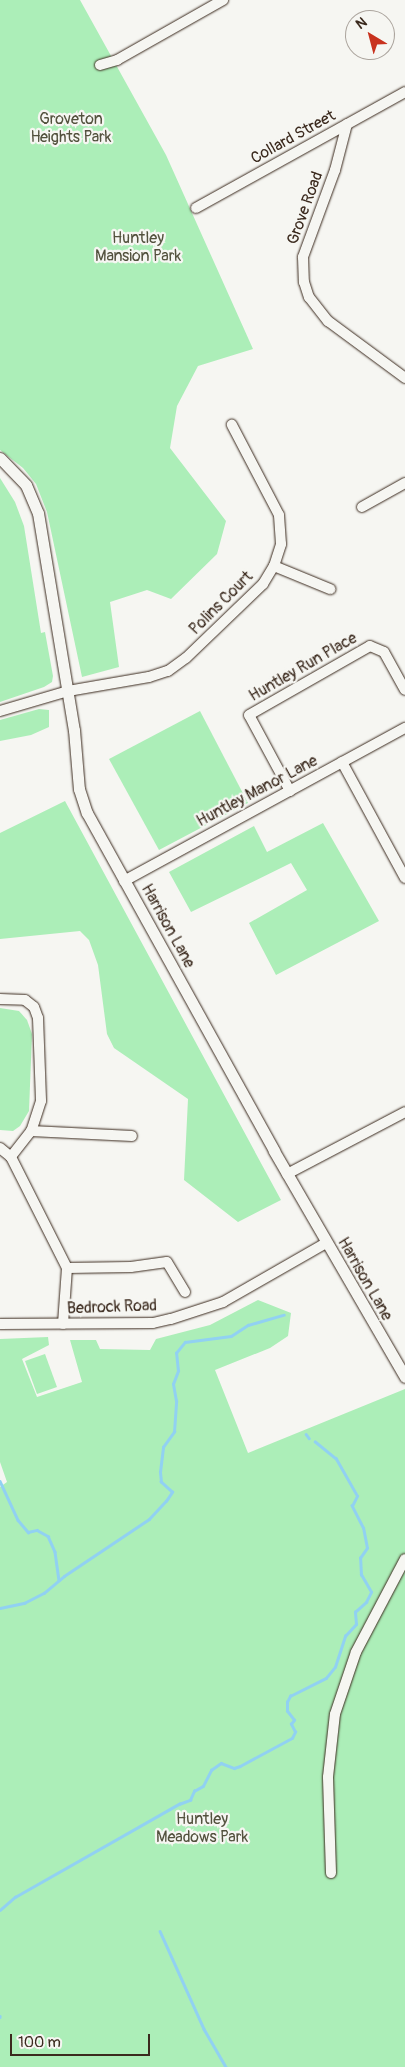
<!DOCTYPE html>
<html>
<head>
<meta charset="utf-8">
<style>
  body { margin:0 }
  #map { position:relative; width:405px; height:2067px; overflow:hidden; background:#f6f6f2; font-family:Pangolin,sans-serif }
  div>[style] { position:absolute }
  .green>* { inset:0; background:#aceeb8 }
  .stream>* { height:2.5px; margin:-1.25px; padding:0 1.25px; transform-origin:1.25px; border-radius:1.25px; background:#91d1f2 }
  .roads { filter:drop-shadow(0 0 1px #3b2a1e) drop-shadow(0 0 1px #3b2a1e) }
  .minor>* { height:10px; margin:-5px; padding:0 5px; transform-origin:5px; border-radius:5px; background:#f6f6f2 }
  .tertiary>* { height:11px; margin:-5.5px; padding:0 5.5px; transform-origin:5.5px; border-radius:5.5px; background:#f6f6f2 }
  span { translate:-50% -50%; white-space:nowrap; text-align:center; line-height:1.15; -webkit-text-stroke:4.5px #f6f6f2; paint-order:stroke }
  .park-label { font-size:16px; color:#52513d }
  .street-label { font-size:16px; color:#3b2a1e }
  .north { position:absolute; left:345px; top:10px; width:50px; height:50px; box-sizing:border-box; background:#f6f6f2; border:1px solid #aba49d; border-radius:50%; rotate:323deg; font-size:14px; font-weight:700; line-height:20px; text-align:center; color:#3b2a1e }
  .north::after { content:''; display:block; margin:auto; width:18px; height:22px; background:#c8321e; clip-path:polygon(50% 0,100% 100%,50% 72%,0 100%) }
  .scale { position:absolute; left:10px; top:2034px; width:140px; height:22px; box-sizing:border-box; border:2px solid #3b2a1e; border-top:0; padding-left:6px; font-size:15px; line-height:18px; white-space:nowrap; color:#3b2a1e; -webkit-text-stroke:4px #f6f6f2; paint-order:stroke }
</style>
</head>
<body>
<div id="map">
  <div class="green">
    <div style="clip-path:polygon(0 0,80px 0,166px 155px,253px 349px,198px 366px,177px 406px,170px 448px,226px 521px,217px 554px,171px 599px,147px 590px,110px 602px,119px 667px,82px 677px,47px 512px,36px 484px,23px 468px,0 450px)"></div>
    <div style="clip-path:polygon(0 478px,15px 502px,24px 526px,41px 633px,45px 632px,53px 676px,52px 682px,44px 687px,0 702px)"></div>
    <div style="clip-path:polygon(39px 709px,49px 710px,49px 727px,31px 735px,0 741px,0 720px)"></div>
    <div style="clip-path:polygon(200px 711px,248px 803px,159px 850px,109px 759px)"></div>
    <div style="clip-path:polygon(65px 801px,281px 1200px,238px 1222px,184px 1180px,188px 1099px,114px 1048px,107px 1034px,98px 965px,89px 940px,80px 931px,0 939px,0 833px)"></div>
    <div style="clip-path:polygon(323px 823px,379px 921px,276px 975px,249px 923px,307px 890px,291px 863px,191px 912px,169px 872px,254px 826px,267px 852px)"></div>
    <div style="clip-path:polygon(0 1008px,19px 1011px,27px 1020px,32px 1034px,29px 1111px,20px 1126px,13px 1131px,0 1130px)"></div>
    <div style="clip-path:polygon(258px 1300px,291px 1313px,288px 1336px,270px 1348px,215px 1370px,248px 1453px,405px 1389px,405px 2067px,0 2067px,0 1487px,7px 1482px,0 1462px,0 1339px,48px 1337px,49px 1345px,22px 1359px,37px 1397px,82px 1382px,70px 1340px,96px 1340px,100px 1349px,150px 1350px,156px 1339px,210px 1325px)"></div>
    <div style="clip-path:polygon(45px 1354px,57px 1387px,37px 1394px,25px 1361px)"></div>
  </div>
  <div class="stream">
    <div style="left:306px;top:1434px;width:5px;rotate:53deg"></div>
    <div style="left:0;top:1481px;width:43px;rotate:65.2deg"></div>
    <div style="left:18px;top:1520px;width:16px;rotate:50deg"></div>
    <div style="left:28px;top:1532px;width:9px;rotate:-13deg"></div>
    <div style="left:37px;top:1530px;width:13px;rotate:29deg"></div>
    <div style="left:48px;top:1536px;width:17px;rotate:66deg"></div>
    <div style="left:55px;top:1552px;width:28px;rotate:82deg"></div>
    <div style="left:0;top:1608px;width:25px;rotate:-12deg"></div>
    <div style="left:24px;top:1603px;width:22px;rotate:-27deg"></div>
    <div style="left:44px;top:1593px;width:26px;rotate:-40deg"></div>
    <div style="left:64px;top:1576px;width:102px;rotate:-33.8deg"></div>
    <div style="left:149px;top:1519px;width:25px;rotate:-47deg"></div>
    <div style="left:166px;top:1501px;width:11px;rotate:-56deg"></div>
    <div style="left:172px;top:1492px;width:15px;rotate:-138deg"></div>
    <div style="left:161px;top:1482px;width:10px;rotate:-96deg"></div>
    <div style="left:160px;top:1472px;width:25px;rotate:-83deg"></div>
    <div style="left:163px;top:1447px;width:19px;rotate:-54deg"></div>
    <div style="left:174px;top:1432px;width:31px;rotate:-86deg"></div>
    <div style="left:176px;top:1401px;width:17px;rotate:-100deg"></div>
    <div style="left:173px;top:1384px;width:14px;rotate:-69deg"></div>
    <div style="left:178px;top:1371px;width:18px;rotate:-96deg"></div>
    <div style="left:176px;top:1353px;width:14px;rotate:-51deg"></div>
    <div style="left:185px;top:1342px;width:46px;rotate:-7.4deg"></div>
    <div style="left:231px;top:1336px;width:20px;rotate:-33deg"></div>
    <div style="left:248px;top:1325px;width:37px;rotate:-16deg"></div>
    <div style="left:0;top:1910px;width:20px;rotate:-41deg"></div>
    <div style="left:15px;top:1897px;width:189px;rotate:-29.6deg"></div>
    <div style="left:179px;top:1804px;width:12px;rotate:-20deg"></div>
    <div style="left:190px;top:1800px;width:10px;rotate:-66deg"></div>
    <div style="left:194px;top:1791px;width:10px;rotate:-29deg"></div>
    <div style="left:203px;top:1786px;width:18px;rotate:-63deg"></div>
    <div style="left:211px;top:1770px;width:12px;rotate:-35deg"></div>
    <div style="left:221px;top:1763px;width:14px;rotate:21deg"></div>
    <div style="left:234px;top:1768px;width:6px;rotate:-18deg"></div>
    <div style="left:240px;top:1766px;width:59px;rotate:-28.3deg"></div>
    <div style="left:292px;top:1738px;width:7px;rotate:-63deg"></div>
    <div style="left:295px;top:1732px;width:9px;rotate:-117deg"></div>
    <div style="left:291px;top:1724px;width:5px;rotate:-53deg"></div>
    <div style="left:294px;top:1720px;width:11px;rotate:-128deg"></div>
    <div style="left:287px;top:1711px;width:9px;rotate:-90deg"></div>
    <div style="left:287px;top:1702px;width:7px;rotate:-63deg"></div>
    <div style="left:290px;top:1696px;width:40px;rotate:-26.6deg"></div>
    <div style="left:326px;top:1678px;width:14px;rotate:-51deg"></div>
    <div style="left:335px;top:1667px;width:33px;rotate:-72deg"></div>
    <div style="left:345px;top:1636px;width:16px;rotate:-47deg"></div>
    <div style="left:356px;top:1624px;width:12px;rotate:-95deg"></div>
    <div style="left:355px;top:1612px;width:15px;rotate:-42deg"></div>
    <div style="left:366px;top:1602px;width:11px;rotate:-63deg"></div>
    <div style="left:371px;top:1592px;width:20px;rotate:-120deg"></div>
    <div style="left:361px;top:1575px;width:17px;rotate:-93deg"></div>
    <div style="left:360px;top:1558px;width:12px;rotate:-55deg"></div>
    <div style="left:367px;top:1548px;width:20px;rotate:-101deg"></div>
    <div style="left:363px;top:1528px;width:25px;rotate:-117deg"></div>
    <div style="left:352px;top:1506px;width:11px;rotate:-63deg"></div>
    <div style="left:357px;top:1496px;width:43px;rotate:-119.6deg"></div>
    <div style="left:336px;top:1459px;width:27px;rotate:-141deg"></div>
    <div style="left:160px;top:1931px;width:107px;rotate:65.8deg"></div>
    <div style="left:204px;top:2029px;width:44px;rotate:59.9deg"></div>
    <div style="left:0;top:2016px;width:1px;rotate:90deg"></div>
  </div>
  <div class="roads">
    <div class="minor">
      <div style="left:100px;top:65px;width:18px;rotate:-16deg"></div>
      <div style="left:117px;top:60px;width:122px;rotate:-29.5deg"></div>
      <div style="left:347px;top:124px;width:48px;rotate:104.6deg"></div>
      <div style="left:335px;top:170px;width:93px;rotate:110.2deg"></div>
      <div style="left:303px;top:257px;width:25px;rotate:88deg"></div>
      <div style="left:304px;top:282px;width:16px;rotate:72deg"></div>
      <div style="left:309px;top:297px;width:31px;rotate:52deg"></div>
      <div style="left:328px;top:321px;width:96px;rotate:36.5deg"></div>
      <div style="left:196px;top:208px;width:239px;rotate:-29deg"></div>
      <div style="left:362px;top:507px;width:49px;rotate:-29.2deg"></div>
      <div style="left:274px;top:566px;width:61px;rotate:22.3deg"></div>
      <div style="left:0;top:711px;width:71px;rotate:-16.4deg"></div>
      <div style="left:68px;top:691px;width:82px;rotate:-9.8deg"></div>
      <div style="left:149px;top:677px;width:20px;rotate:-18deg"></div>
      <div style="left:168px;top:671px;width:22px;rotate:-36deg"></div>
      <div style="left:186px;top:658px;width:107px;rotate:-43.9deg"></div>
      <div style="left:263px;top:584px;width:21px;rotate:-59deg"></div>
      <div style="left:274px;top:566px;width:23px;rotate:-72deg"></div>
      <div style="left:281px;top:544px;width:29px;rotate:-94deg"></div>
      <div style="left:279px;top:515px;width:102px;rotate:-117.6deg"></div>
      <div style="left:342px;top:762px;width:132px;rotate:61.5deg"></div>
      <div style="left:290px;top:791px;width:86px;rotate:-118.3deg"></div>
      <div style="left:249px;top:715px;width:139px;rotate:-29.7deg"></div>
      <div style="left:370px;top:646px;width:15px;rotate:23deg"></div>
      <div style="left:384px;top:652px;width:43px;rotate:61.1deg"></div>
      <div style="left:124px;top:881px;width:320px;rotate:-28.6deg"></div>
      <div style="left:0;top:999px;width:25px;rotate:2deg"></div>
      <div style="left:25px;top:1000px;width:11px;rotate:38deg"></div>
      <div style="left:34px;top:1007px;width:12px;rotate:70deg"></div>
      <div style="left:38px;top:1018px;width:83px;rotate:87.9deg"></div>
      <div style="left:41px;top:1101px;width:32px;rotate:108deg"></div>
      <div style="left:31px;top:1131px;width:33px;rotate:128deg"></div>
      <div style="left:31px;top:1131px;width:101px;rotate:2.8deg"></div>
      <div style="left:0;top:1148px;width:14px;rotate:39deg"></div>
      <div style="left:11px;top:1157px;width:124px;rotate:63.2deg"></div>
      <div style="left:67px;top:1268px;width:56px;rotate:94.1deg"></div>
      <div style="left:287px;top:1174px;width:133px;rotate:-27.7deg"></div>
      <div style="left:67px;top:1268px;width:64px;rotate:-0.9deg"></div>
      <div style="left:131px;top:1267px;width:36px;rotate:-8deg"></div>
      <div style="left:167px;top:1262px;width:35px;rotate:59deg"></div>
      <div style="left:0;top:1324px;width:153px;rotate:-0.4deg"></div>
      <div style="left:153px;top:1323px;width:18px;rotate:-13deg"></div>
      <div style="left:171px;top:1319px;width:55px;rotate:-18.1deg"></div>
      <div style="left:223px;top:1302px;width:119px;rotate:-29.8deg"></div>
      <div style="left:331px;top:1873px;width:96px;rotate:-91.8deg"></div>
      <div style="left:328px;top:1777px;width:63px;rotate:-83.7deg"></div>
      <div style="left:335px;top:1714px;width:65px;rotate:-71.3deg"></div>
      <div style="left:356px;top:1652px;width:105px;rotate:-62.2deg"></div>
    </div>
    <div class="tertiary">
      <div style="left:0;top:458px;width:37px;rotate:46deg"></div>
      <div style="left:26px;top:485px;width:30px;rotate:67deg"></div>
      <div style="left:38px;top:513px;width:220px;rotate:80.6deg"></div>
      <div style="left:74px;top:730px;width:59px;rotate:85.2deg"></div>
      <div style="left:79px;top:789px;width:25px;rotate:72deg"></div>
      <div style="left:87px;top:813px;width:386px;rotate:61deg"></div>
      <div style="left:274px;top:1151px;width:261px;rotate:59.9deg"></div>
    </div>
  </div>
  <div class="park-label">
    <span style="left:71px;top:128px">Groveton<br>Heights Park</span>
    <span style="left:138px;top:247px">Huntley<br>Mansion Park</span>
    <span style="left:202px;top:1828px">Huntley<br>Meadows Park</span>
  </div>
  <div class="street-label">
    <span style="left:293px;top:137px;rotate:-29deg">Collard Street</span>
    <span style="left:305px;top:208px;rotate:-70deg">Grove Road</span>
    <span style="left:221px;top:603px;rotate:-45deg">Polins Court</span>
    <span style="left:303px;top:667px;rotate:-30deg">Huntley Run Place</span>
    <span style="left:257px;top:791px;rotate:-28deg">Huntley Manor Lane</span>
    <span style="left:168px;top:926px;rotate:61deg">Harrison Lane</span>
    <span style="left:365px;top:1279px;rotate:60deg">Harrison Lane</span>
    <span style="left:112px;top:1307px;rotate:-2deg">Bedrock Road</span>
  </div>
  <div class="north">N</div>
  <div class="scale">100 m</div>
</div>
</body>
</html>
